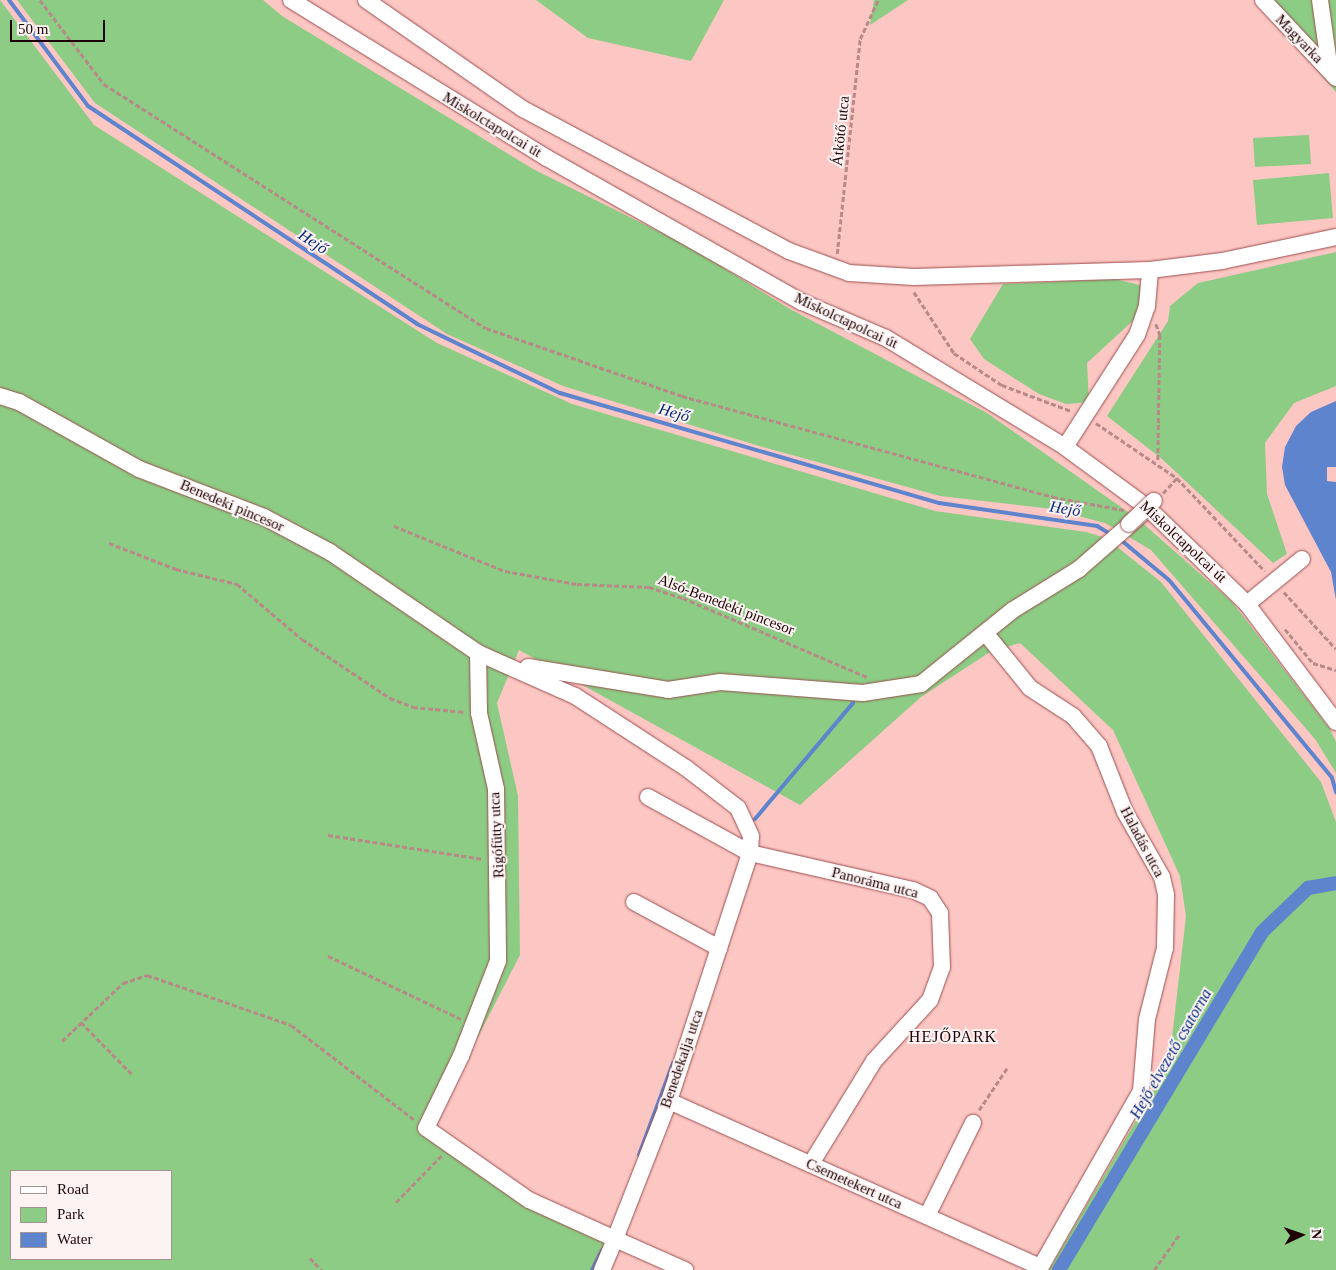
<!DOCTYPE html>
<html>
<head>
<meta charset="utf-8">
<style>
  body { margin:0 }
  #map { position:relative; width:1336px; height:1270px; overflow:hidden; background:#fcc6c3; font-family:"Times New Roman",serif }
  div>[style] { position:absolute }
  .green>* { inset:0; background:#8ccc85 }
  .water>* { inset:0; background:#5d84cc }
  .stream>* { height:4px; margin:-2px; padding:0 2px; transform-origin:2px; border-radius:2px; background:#5d84cc }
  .canal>* { height:14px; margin:-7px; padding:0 7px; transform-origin:7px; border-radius:7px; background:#5d84cc }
  .path>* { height:2.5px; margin-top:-1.25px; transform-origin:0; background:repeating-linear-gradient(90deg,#b78987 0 5px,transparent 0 7.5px) }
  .roads { filter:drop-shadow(0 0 1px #9c4e4d) drop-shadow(0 0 1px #9c4e4d) }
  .minor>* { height:16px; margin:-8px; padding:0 8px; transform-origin:8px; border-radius:8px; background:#fff }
  .bridges { filter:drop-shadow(0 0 1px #9c4e4d) drop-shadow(0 0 1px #9c4e4d) }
  .minor-bridge>* { height:16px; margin:-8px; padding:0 8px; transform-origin:8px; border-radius:8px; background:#fff }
  span { translate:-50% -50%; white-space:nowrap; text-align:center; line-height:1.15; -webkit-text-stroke:4px #fdf3f3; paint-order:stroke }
  .street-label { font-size:15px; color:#1f0304 }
  .water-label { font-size:16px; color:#012a7e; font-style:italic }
  .neighbourhood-label { font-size:16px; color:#1f0304; letter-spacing:1px }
  .legend { position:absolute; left:10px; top:1170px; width:162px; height:90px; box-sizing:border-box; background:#fdf3f3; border:1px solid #a49393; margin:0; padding:6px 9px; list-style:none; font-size:15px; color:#1f0304 }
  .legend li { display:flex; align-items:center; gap:10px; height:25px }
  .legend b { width:25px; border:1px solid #a49393 }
  .north { position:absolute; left:1276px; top:1210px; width:50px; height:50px; -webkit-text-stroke:4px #fdf3f3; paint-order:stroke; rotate:87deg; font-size:14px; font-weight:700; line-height:20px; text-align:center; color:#1f0304 }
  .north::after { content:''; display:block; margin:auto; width:18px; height:22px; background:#1f0304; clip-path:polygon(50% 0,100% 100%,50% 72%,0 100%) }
  .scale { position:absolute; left:10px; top:20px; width:95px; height:22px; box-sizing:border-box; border:2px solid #1f0304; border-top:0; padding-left:6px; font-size:15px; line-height:18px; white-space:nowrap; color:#1f0304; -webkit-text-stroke:4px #fdf3f3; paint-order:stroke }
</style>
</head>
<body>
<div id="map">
  <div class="green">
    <div style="clip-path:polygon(evenodd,0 0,94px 125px,437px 343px,572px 404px,935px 511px,1086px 532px,1106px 538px,1161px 582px,1321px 782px,1336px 822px,1336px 1270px,1049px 1270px,1169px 1064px,1186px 916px,1180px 876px,1113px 730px,1020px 643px,990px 652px,921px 697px,800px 805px,519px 650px,497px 703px,518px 796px,520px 955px,427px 1136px,610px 1241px,596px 1270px,0 1270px,0 0,11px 1171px,171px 1171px,171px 1259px,11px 1259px,11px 1171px)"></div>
    <div style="clip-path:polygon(17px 0,263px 0,282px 16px,533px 169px,688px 246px,790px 309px,987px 413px,1138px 519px,1232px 602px,1330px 729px,1336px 742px,1336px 773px,1315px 739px,1151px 550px,1105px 523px,1052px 509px,940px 496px,756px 445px,563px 386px,447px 334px,95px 103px)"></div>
    <div style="clip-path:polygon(536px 0,724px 0,691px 61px,588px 38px)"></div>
    <div style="clip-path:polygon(874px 0,908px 0,870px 25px)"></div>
    <div style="clip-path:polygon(1255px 0,1336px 0,1336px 92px)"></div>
    <div style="clip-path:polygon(1309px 135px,1311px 164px,1255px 167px,1253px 138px)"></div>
    <div style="clip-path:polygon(1329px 173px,1333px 218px,1257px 225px,1253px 180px)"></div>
    <div style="clip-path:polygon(1336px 252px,1336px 386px,1294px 403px,1265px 443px,1267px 494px,1287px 554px,1273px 563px,1162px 459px,1107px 416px,1168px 321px,1170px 306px,1198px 283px)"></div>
    <div style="clip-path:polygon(1115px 279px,1140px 285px,1144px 294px,1138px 316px,1087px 363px,1089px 402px,1066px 404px,1039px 394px,984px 359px,970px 339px,1003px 284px)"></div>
  </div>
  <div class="water">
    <div style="clip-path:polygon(1336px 401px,1336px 467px,1327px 467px,1327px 481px,1336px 482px,1336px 600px,1331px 572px,1285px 485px,1282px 467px,1285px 447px,1296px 426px,1311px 412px)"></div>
  </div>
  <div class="stream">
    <div style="left:9px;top:0;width:132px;rotate:53.3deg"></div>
    <div style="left:88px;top:106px;width:395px;rotate:33.5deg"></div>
    <div style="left:417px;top:324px;width:159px;rotate:25.8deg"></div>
    <div style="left:560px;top:393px;width:395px;rotate:16.2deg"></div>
    <div style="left:939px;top:503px;width:160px;rotate:8.3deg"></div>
    <div style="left:1097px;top:526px;width:17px;rotate:31deg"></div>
    <div style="left:1121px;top:540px;width:62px;rotate:39.8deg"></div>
    <div style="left:1169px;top:580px;width:256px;rotate:50.5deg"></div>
    <div style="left:1332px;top:778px;width:15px;rotate:74deg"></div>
    <div style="left:755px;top:819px;width:152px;rotate:-49.8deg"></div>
    <div style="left:639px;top:1155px;width:98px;rotate:-69.7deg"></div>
    <div style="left:592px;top:1270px;width:22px;rotate:-63deg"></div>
  </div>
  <div class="canal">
    <div style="left:1059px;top:1270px;width:394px;rotate:-59deg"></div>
    <div style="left:1262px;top:932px;width:64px;rotate:-43.7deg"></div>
    <div style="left:1308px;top:888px;width:28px;rotate:-10deg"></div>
  </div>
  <div class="path">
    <div style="left:40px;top:0;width:106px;rotate:52.7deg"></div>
    <div style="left:104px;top:84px;width:453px;rotate:32.6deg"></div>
    <div style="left:486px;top:328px;width:207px;rotate:19.1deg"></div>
    <div style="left:682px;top:396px;width:385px;rotate:15.2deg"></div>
    <div style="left:1053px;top:497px;width:72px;rotate:10.4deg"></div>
    <div style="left:837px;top:254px;width:216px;rotate:-83.9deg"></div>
    <div style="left:860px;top:39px;width:43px;rotate:-65.2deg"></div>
    <div style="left:914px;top:292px;width:73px;rotate:56.7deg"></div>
    <div style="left:954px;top:353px;width:58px;rotate:33.7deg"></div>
    <div style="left:1002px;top:385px;width:74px;rotate:20.6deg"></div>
    <div style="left:1156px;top:324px;width:12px;rotate:70deg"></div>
    <div style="left:1160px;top:335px;width:126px;rotate:90.9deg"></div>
    <div style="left:1096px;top:423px;width:98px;rotate:34.2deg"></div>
    <div style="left:1177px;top:478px;width:128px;rotate:46.6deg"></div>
    <div style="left:1163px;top:493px;width:21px;rotate:-47deg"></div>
    <div style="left:394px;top:526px;width:120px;rotate:22.1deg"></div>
    <div style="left:505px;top:571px;width:73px;rotate:10.2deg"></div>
    <div style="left:577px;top:584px;width:72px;rotate:2.4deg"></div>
    <div style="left:649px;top:587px;width:36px;rotate:18deg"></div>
    <div style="left:683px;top:598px;width:200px;rotate:23.2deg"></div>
    <div style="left:109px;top:543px;width:72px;rotate:21.2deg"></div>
    <div style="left:176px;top:569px;width:63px;rotate:13.8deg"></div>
    <div style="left:237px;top:584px;width:85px;rotate:40.2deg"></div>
    <div style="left:302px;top:639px;width:106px;rotate:33.8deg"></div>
    <div style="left:390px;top:698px;width:25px;rotate:21deg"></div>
    <div style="left:413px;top:707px;width:52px;rotate:5.5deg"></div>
    <div style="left:1284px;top:592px;width:77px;rotate:47.6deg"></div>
    <div style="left:1285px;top:629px;width:44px;rotate:50.5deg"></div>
    <div style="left:1313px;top:663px;width:24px;rotate:17deg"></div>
    <div style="left:328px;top:835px;width:157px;rotate:8.8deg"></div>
    <div style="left:328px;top:956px;width:147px;rotate:25.3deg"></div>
    <div style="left:81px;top:1022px;width:73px;rotate:45.6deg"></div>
    <div style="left:62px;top:1041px;width:84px;rotate:-43.6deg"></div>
    <div style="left:123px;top:983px;width:25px;rotate:-18deg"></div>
    <div style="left:147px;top:975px;width:152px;rotate:19.1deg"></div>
    <div style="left:291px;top:1025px;width:156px;rotate:37.5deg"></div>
    <div style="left:979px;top:1110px;width:50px;rotate:-56.3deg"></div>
    <div style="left:396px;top:1202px;width:66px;rotate:-45.6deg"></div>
    <div style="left:310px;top:1258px;width:17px;rotate:45deg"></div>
    <div style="left:1154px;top:1270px;width:43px;rotate:-54.5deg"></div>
  </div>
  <div class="roads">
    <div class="minor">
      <div style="left:291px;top:0;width:301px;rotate:31.7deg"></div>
      <div style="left:547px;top:158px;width:293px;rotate:29.5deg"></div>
      <div style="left:802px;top:302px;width:91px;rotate:23.2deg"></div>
      <div style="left:886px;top:338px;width:210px;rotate:31.3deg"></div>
      <div style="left:1065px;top:447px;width:103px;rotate:36.3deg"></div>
      <div style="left:1148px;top:508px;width:138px;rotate:44.1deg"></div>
      <div style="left:1247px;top:604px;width:148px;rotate:53deg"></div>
      <div style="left:366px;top:0;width:191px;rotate:34.8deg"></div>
      <div style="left:523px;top:109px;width:302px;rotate:28.1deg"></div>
      <div style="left:789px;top:251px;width:64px;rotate:20.1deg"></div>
      <div style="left:849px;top:273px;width:65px;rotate:3.5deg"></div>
      <div style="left:914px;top:277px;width:236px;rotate:-1.7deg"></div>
      <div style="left:1150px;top:270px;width:73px;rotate:-7.1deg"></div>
      <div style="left:1222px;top:261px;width:116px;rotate:-11.9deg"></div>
      <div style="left:1263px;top:0;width:107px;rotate:46.9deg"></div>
      <div style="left:1320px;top:0;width:72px;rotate:82deg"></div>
      <div style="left:0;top:396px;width:20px;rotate:18deg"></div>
      <div style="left:19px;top:402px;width:137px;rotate:29.2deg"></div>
      <div style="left:139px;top:469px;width:134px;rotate:21deg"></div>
      <div style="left:264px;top:517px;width:75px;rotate:27.9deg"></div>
      <div style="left:330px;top:552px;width:179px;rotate:34.3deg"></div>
      <div style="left:1065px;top:447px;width:133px;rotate:-57.3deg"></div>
      <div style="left:1137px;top:335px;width:31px;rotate:-71deg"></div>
      <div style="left:1147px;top:306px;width:36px;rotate:-85deg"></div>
      <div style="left:1247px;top:604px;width:71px;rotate:-39.3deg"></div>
      <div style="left:987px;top:635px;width:68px;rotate:50.9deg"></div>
      <div style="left:1030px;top:688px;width:51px;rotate:33.1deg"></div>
      <div style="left:1073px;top:716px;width:40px;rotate:49deg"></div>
      <div style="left:1099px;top:746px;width:71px;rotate:68.5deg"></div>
      <div style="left:1125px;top:812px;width:75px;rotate:60.4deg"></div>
      <div style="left:1162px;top:877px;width:18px;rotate:77deg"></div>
      <div style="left:1166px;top:895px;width:53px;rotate:91.1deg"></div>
      <div style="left:1165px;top:948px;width:73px;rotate:104.2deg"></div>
      <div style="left:1147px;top:1019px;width:72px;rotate:94.8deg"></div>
      <div style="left:1141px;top:1091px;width:206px;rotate:119.7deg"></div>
      <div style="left:528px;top:667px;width:142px;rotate:9.3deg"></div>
      <div style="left:668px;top:690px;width:53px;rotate:-8.7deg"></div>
      <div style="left:720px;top:682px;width:143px;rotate:4.4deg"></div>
      <div style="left:863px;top:693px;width:59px;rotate:-8.8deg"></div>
      <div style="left:921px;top:684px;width:118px;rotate:-38.8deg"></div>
      <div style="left:1013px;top:610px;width:78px;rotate:-31.8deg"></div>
      <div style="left:1079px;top:569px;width:82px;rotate:-41.1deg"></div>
      <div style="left:648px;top:797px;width:116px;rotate:28.8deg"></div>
      <div style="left:750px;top:853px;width:167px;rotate:12.8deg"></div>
      <div style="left:913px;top:890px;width:19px;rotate:25deg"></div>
      <div style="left:930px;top:898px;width:18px;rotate:56deg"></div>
      <div style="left:940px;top:913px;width:54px;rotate:87.9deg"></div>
      <div style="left:942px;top:967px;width:35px;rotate:110deg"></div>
      <div style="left:930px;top:1000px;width:83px;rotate:132.6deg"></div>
      <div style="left:874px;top:1061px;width:121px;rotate:121.5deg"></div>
      <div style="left:634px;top:902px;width:97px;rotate:28.4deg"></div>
      <div style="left:669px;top:1101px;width:406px;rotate:24.1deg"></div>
      <div style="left:927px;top:1216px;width:104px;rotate:-63.7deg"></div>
      <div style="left:602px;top:1270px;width:34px;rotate:-67deg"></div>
      <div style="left:615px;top:1239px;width:148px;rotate:-68.6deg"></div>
      <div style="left:669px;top:1101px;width:261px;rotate:-71.9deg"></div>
      <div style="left:750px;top:853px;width:17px;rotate:-87deg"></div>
      <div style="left:751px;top:836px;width:31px;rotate:-115deg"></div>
      <div style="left:738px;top:808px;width:66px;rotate:-142.4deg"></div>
      <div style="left:686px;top:768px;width:132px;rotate:-147deg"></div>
      <div style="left:575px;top:696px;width:106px;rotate:-156.1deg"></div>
      <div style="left:478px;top:653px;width:60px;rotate:89deg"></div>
      <div style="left:479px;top:713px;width:78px;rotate:77.4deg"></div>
      <div style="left:496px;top:789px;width:172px;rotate:89.3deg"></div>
      <div style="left:498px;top:961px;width:102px;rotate:111.3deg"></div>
      <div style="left:461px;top:1056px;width:80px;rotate:115.9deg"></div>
      <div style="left:426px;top:1128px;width:126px;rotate:35deg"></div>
      <div style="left:529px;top:1200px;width:94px;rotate:24.4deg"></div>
      <div style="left:615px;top:1239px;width:77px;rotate:23.9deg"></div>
    </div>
  </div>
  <div class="bridges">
    <div class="minor-bridge">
      <div style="left:1129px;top:524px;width:34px;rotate:-43deg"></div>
    </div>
  </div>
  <div class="street-label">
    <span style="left:1299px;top:39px;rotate:46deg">Magyarka</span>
    <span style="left:492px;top:125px;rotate:31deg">Miskolctapolcai út</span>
    <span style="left:841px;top:131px;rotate:-84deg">Átkötő utca</span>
    <span style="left:846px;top:321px;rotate:25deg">Miskolctapolcai út</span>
    <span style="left:232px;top:506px;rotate:23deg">Benedeki pincesor</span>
    <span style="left:1183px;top:542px;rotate:43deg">Miskolctapolcai út</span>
    <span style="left:726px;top:605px;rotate:21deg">Alsó-Benedeki pincesor</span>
    <span style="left:497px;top:835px;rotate:-93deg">Rigófütty utca</span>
    <span style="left:1142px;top:842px;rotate:62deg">Haladás utca</span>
    <span style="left:875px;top:883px;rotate:14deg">Panoráma utca</span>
    <span style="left:682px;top:1059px;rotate:-71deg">Benedekalja utca</span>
    <span style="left:854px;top:1184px;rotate:24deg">Csemetekert utca</span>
  </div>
  <div class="water-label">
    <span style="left:313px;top:242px;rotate:33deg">Hejő</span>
    <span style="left:674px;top:413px;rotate:16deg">Hejő</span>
    <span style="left:1065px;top:509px;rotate:9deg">Hejő</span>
    <span style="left:1171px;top:1054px;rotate:-60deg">Hejő elvezető csatorna</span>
  </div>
  <div class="neighbourhood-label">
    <span style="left:953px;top:1037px">HEJŐPARK</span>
  </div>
  <ul class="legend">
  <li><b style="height:6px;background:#fff"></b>Road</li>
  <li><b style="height:14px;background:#8ccc85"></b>Park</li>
  <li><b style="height:14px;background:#5d84cc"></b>Water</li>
  </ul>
  <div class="north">N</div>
  <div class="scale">50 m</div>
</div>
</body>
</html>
